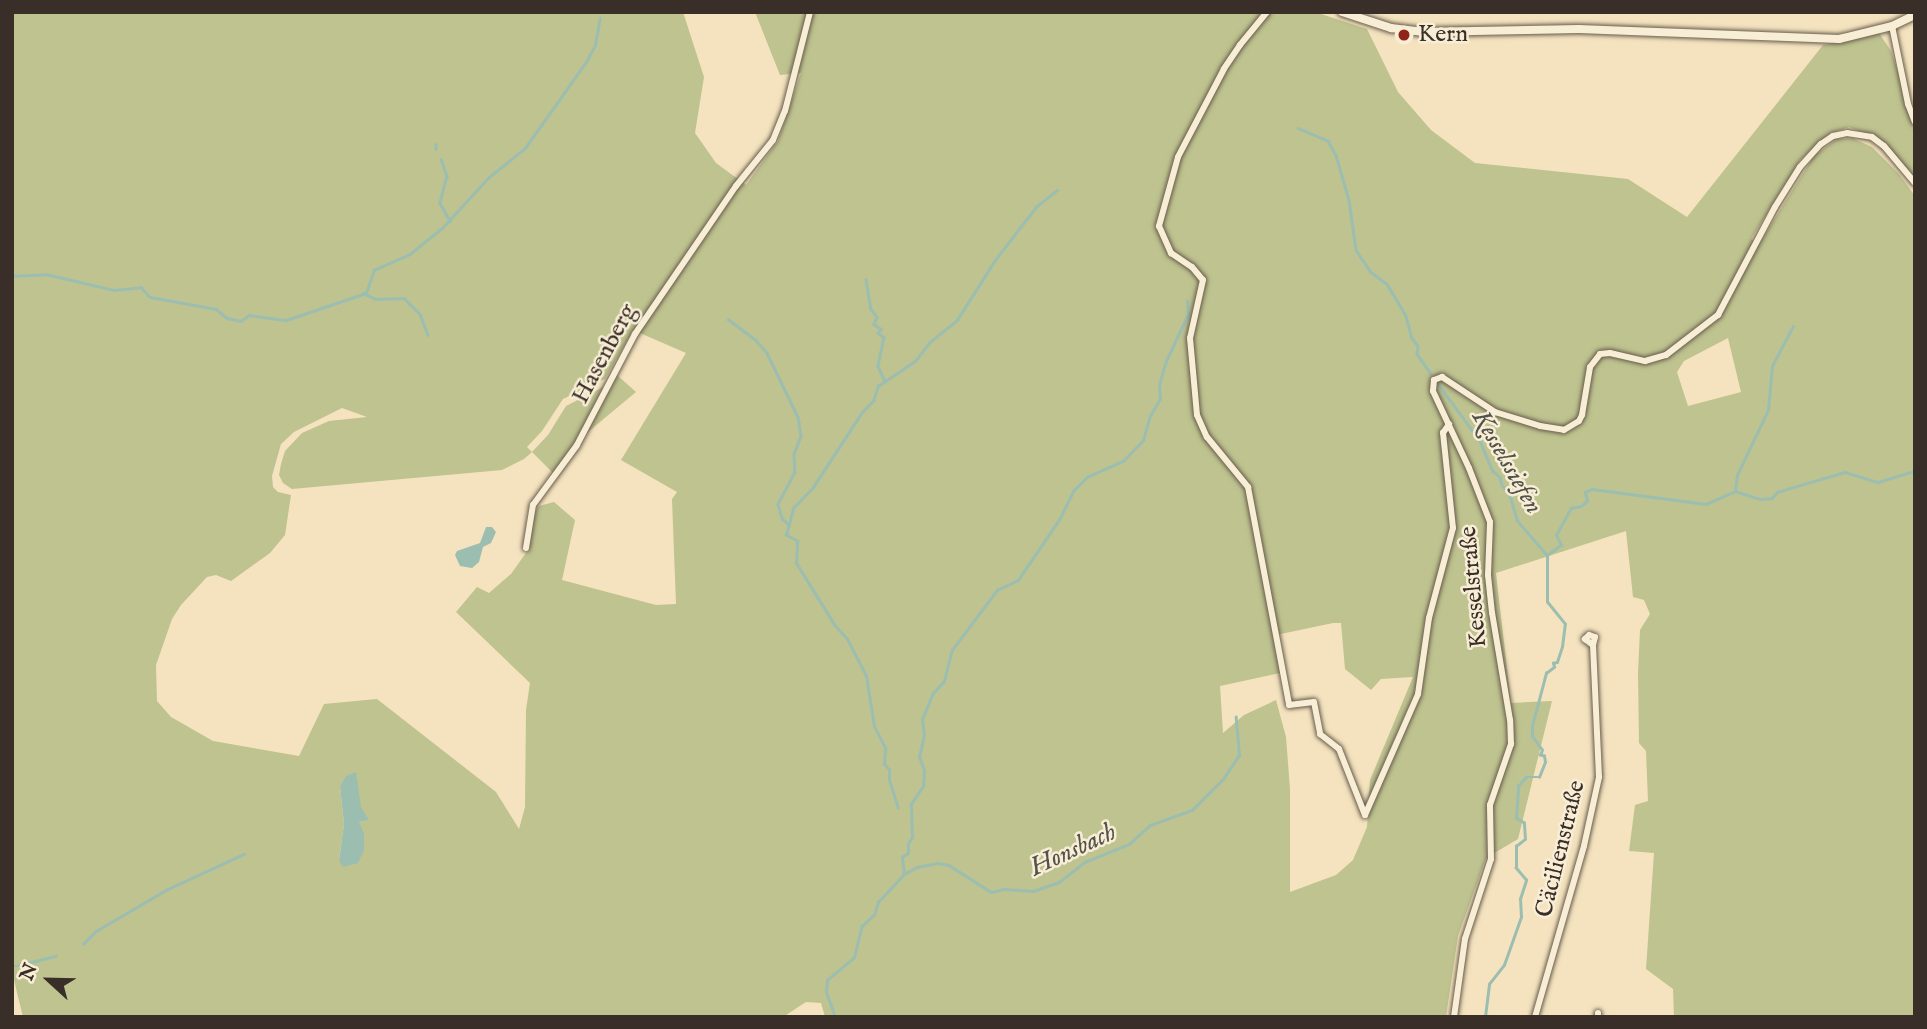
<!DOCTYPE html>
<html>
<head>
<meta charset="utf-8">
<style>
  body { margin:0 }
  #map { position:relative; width:1927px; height:1029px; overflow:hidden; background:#f4e3be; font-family:"IM FELL English",serif }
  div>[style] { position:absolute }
  .green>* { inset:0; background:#bec38f }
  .water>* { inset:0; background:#9cbeb1 }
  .stream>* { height:2.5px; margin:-1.25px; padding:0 1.25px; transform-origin:1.25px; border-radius:1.25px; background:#9cbeb1 }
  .roads { filter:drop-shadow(0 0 2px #685c4e) drop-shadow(0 0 2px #685c4e) }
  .minor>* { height:6px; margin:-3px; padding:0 3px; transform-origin:3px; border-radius:3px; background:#f8edd5 }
  .tertiary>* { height:8px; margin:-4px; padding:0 4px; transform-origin:4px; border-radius:4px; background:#f8edd5 }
  .dots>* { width:19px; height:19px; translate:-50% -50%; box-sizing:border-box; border:4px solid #f8edd5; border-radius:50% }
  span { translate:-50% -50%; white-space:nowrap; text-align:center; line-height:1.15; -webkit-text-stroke:5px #f8edd5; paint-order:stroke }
  .poi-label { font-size:24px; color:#3a2f28 }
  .left { translate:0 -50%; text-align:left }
  .street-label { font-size:24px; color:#3a2f28 }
  .water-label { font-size:26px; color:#52534a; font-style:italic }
  .frame { position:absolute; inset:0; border:14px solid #3a2f28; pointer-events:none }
  .north { position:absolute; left:14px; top:945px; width:70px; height:70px; -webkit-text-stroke:5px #f8edd5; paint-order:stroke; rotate:292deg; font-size:19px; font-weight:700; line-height:28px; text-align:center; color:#3a2f28 }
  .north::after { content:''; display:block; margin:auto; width:24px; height:32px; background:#3a2f28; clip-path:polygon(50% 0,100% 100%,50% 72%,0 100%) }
</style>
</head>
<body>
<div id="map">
  <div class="green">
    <div style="clip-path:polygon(evenodd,12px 12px,683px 12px,704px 77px,695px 133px,716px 163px,746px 185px,778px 141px,801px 73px,780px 75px,755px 12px,1315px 12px,1367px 29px,1398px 92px,1431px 130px,1475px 163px,1628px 179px,1687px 217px,1823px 45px,1879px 33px,1891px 51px,1915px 122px,1915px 181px,1878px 138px,1849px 127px,1830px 133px,1800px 160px,1751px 239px,1759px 244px,1814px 156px,1837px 139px,1852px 138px,1872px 147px,1899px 174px,1915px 196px,1915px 1017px,1674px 1017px,1673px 989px,1646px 969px,1654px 853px,1629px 851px,1635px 805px,1648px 801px,1646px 751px,1639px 743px,1638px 673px,1640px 630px,1650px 614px,1644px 600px,1633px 597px,1626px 531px,1496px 573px,1511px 703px,1552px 701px,1518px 839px,1486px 858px,1458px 936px,1446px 1017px,825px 1017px,821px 1003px,806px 1002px,783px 1017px,23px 1017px,12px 972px,12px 12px,633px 330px,686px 353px,621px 460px,677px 492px,672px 499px,676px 604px,656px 605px,562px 580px,575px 520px,554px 502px,539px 506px,533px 515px,528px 550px,511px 574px,489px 593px,477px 587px,456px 612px,530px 683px,526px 710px,525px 807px,519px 829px,496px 792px,377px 699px,324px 704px,299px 756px,213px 741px,171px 717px,157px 701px,156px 665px,172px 619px,181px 605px,207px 577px,216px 575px,231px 581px,270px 553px,285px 535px,291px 495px,278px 492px,273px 487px,272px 476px,281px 444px,294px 432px,342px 408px,367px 417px,329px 421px,302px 433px,285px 451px,281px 464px,279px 475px,283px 483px,292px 489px,502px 470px,524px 459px,532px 452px,553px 473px,582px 437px,636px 392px,617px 375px,613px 382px,566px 406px,548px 435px,532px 452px,527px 447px,542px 431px,563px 399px,605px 379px,633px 330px,12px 12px,1728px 338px,1741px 392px,1688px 406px,1677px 372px,1684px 361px,1728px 338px,12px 12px,1333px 623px,1341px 623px,1345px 669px,1371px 690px,1381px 679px,1413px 677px,1370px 780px,1367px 827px,1353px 860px,1336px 875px,1290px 892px,1290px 789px,1286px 737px,1276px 700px,1244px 715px,1223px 733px,1220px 686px,1280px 673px,1276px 635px,1333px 623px,12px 12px,340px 787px,368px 820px,359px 822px,339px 860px,344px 824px,340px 787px)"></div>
  </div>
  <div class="water">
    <div style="clip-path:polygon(486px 527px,492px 527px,496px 532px,491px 543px,483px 547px,479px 562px,472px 568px,460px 566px,455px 555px,457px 551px,480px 543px)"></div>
    <div style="clip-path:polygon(356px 772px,361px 807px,369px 820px,359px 822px,364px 834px,364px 850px,358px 863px,343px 867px,339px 860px,344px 824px,340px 787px,346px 776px)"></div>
  </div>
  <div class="stream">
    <div style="left:1298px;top:128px;width:33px;rotate:23deg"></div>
    <div style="left:1328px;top:141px;width:16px;rotate:60deg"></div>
    <div style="left:1336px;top:155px;width:47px;rotate:73.9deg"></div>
    <div style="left:1349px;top:200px;width:50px;rotate:82deg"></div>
    <div style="left:1356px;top:250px;width:27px;rotate:56deg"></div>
    <div style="left:1371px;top:272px;width:20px;rotate:37deg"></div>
    <div style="left:1387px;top:284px;width:37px;rotate:59deg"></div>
    <div style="left:1406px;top:316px;width:23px;rotate:75deg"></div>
    <div style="left:1412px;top:338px;width:10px;rotate:53deg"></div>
    <div style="left:1418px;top:346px;width:8px;rotate:97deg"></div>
    <div style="left:1417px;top:354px;width:24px;rotate:55deg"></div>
    <div style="left:436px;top:144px;width:5px;rotate:90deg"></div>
    <div style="left:441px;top:159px;width:18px;rotate:71deg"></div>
    <div style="left:447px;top:176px;width:28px;rotate:105deg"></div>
    <div style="left:440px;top:203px;width:21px;rotate:61deg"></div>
    <div style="left:12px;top:276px;width:34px;rotate:-3deg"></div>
    <div style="left:46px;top:274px;width:70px;rotate:13.2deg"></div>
    <div style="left:114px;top:290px;width:27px;rotate:-6deg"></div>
    <div style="left:141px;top:287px;width:13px;rotate:48deg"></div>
    <div style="left:150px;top:297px;width:67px;rotate:10.3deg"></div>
    <div style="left:216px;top:309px;width:14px;rotate:39deg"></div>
    <div style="left:227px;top:318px;width:14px;rotate:12deg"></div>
    <div style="left:241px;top:321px;width:10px;rotate:-37deg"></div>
    <div style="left:249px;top:315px;width:37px;rotate:8deg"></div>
    <div style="left:286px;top:320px;width:84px;rotate:-18.6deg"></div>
    <div style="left:366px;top:293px;width:24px;rotate:-71deg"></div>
    <div style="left:374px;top:270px;width:39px;rotate:-24deg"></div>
    <div style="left:410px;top:254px;width:41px;rotate:-39.1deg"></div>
    <div style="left:442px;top:228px;width:68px;rotate:-47.4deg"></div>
    <div style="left:488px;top:178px;width:48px;rotate:-39deg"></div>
    <div style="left:525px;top:148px;width:105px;rotate:-54.7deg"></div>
    <div style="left:586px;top:62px;width:19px;rotate:-62deg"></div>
    <div style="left:595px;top:45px;width:27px;rotate:-80deg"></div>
    <div style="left:866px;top:279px;width:30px;rotate:81deg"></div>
    <div style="left:871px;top:309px;width:10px;rotate:53deg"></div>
    <div style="left:877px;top:317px;width:8px;rotate:113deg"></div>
    <div style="left:874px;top:324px;width:9px;rotate:36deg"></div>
    <div style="left:881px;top:329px;width:5px;rotate:127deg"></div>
    <div style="left:878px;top:333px;width:7px;rotate:34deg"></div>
    <div style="left:884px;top:337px;width:30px;rotate:102deg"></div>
    <div style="left:878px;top:366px;width:17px;rotate:66deg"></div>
    <div style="left:363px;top:293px;width:14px;rotate:25deg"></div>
    <div style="left:376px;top:299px;width:28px;rotate:-2deg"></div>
    <div style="left:404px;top:298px;width:23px;rotate:45deg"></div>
    <div style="left:420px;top:314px;width:22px;rotate:69deg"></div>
    <div style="left:728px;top:319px;width:34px;rotate:37deg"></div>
    <div style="left:755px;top:339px;width:18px;rotate:49deg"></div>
    <div style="left:767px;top:353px;width:71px;rotate:64.2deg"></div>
    <div style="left:798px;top:417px;width:19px;rotate:81deg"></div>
    <div style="left:801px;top:436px;width:19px;rotate:111deg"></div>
    <div style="left:794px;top:454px;width:18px;rotate:87deg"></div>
    <div style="left:795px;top:472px;width:36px;rotate:118deg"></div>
    <div style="left:778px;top:504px;width:15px;rotate:74deg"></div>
    <div style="left:782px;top:518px;width:10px;rotate:45deg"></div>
    <div style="left:1439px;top:385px;width:69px;rotate:53.8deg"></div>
    <div style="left:1480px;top:441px;width:33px;rotate:67deg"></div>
    <div style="left:1493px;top:471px;width:9px;rotate:41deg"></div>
    <div style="left:1500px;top:477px;width:8px;rotate:76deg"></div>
    <div style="left:1502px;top:485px;width:13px;rotate:51deg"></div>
    <div style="left:1510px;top:495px;width:26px;rotate:74deg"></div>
    <div style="left:1517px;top:520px;width:46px;rotate:49.4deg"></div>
    <div style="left:1735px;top:491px;width:16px;rotate:-83deg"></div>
    <div style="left:1737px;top:475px;width:72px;rotate:-64.5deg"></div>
    <div style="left:1768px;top:410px;width:44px;rotate:-84.8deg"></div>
    <div style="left:1772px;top:366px;width:45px;rotate:-62.3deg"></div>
    <div style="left:898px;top:808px;width:29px;rotate:-108deg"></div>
    <div style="left:889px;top:780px;width:10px;rotate:-90deg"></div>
    <div style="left:889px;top:770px;width:8px;rotate:-130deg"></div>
    <div style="left:884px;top:764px;width:16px;rotate:-86deg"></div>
    <div style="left:885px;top:748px;width:25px;rotate:-117deg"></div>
    <div style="left:874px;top:726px;width:51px;rotate:-99.1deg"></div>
    <div style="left:866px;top:676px;width:42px;rotate:-117.2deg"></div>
    <div style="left:847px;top:639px;width:18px;rotate:-133deg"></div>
    <div style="left:835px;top:626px;width:74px;rotate:-121.8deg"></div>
    <div style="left:796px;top:563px;width:22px;rotate:-87deg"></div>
    <div style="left:797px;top:541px;width:13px;rotate:-151deg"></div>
    <div style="left:786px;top:535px;width:28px;rotate:-75deg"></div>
    <div style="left:793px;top:508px;width:29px;rotate:-46deg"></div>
    <div style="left:813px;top:487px;width:90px;rotate:-56.8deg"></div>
    <div style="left:862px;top:412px;width:16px;rotate:-45deg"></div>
    <div style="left:873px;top:401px;width:16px;rotate:-72deg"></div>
    <div style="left:878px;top:386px;width:45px;rotate:-34deg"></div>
    <div style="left:915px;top:361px;width:24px;rotate:-52deg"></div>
    <div style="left:930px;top:342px;width:35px;rotate:-39deg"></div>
    <div style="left:957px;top:320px;width:71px;rotate:-57.7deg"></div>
    <div style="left:995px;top:260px;width:67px;rotate:-52.3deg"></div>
    <div style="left:1036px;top:207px;width:27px;rotate:-39deg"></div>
    <div style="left:904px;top:874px;width:17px;rotate:-97deg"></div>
    <div style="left:902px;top:857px;width:7px;rotate:-34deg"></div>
    <div style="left:908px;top:853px;width:9px;rotate:-90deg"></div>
    <div style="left:908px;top:844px;width:8px;rotate:-60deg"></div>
    <div style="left:912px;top:837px;width:33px;rotate:-92deg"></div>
    <div style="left:911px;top:804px;width:22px;rotate:-56deg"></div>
    <div style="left:923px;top:786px;width:16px;rotate:-86deg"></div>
    <div style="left:924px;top:770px;width:14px;rotate:-111deg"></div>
    <div style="left:919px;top:757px;width:22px;rotate:-77deg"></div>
    <div style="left:924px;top:736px;width:17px;rotate:-97deg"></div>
    <div style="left:922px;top:719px;width:28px;rotate:-67deg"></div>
    <div style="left:933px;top:693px;width:16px;rotate:-47deg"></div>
    <div style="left:944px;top:681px;width:32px;rotate:-76deg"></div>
    <div style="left:952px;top:650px;width:75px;rotate:-53.1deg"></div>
    <div style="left:997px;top:590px;width:23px;rotate:-25deg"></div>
    <div style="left:1018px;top:580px;width:73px;rotate:-55.7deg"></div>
    <div style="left:1059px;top:520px;width:32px;rotate:-64deg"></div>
    <div style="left:1073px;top:491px;width:20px;rotate:-45deg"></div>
    <div style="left:1087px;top:477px;width:39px;rotate:-24deg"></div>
    <div style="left:1123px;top:461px;width:29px;rotate:-46deg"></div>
    <div style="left:1143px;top:440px;width:25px;rotate:-74deg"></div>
    <div style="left:1150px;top:416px;width:20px;rotate:-60deg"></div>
    <div style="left:1160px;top:399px;width:14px;rotate:-94deg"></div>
    <div style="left:1159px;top:385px;width:25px;rotate:-74deg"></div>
    <div style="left:1166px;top:361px;width:52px;rotate:-64.9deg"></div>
    <div style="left:1188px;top:314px;width:13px;rotate:-94deg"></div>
    <div style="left:83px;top:944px;width:18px;rotate:-45deg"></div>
    <div style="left:96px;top:931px;width:81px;rotate:-30.4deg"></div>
    <div style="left:166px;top:890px;width:86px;rotate:-24.8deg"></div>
    <div style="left:19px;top:965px;width:38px;rotate:-14deg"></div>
    <div style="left:12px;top:966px;width:5px"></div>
    <div style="left:835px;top:1017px;width:27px;rotate:-110deg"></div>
    <div style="left:826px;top:992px;width:12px;rotate:-85deg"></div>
    <div style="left:827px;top:980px;width:35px;rotate:-40deg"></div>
    <div style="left:854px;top:957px;width:32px;rotate:-76deg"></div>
    <div style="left:862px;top:926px;width:16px;rotate:-43deg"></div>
    <div style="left:874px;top:915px;width:14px;rotate:-73deg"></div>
    <div style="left:878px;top:902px;width:38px;rotate:-47deg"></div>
    <div style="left:904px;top:874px;width:15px;rotate:-28deg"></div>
    <div style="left:917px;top:867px;width:21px;rotate:-11deg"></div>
    <div style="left:938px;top:863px;width:11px;rotate:10deg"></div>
    <div style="left:949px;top:865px;width:50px;rotate:32.7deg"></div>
    <div style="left:991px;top:892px;width:13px;rotate:-13deg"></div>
    <div style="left:1004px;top:889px;width:29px;rotate:4deg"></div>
    <div style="left:1033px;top:891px;width:28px;rotate:-19deg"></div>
    <div style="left:1059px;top:882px;width:33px;rotate:-38deg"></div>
    <div style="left:1085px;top:862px;width:48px;rotate:-22.2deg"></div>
    <div style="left:1129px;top:844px;width:28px;rotate:-42deg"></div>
    <div style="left:1150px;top:825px;width:45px;rotate:-19.7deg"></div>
    <div style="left:1192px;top:810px;width:44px;rotate:-45deg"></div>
    <div style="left:1223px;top:779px;width:29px;rotate:-56deg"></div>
    <div style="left:1239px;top:755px;width:38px;rotate:-95deg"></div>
    <div style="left:1485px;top:1017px;width:33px;rotate:-83deg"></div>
    <div style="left:1489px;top:984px;width:24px;rotate:-52deg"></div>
    <div style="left:1504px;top:965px;width:51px;rotate:-70.5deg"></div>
    <div style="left:1521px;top:917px;width:18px;rotate:-93deg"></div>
    <div style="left:1520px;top:899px;width:20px;rotate:-72deg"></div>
    <div style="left:1526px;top:880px;width:16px;rotate:-130deg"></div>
    <div style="left:1516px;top:868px;width:22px;rotate:-90deg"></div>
    <div style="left:1516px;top:846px;width:11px;rotate:-38deg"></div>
    <div style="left:1525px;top:839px;width:16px;rotate:-94deg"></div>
    <div style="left:1524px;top:823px;width:9px;rotate:-148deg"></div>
    <div style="left:1516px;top:818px;width:32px;rotate:-86deg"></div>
    <div style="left:1518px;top:786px;width:12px;rotate:-48deg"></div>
    <div style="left:1526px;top:777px;width:13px"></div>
    <div style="left:1539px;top:777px;width:16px;rotate:-68deg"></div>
    <div style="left:1545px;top:762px;width:6px;rotate:-99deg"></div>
    <div style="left:1544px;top:756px;width:4px;rotate:-166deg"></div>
    <div style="left:1540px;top:755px;width:5px;rotate:-68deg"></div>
    <div style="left:1542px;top:750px;width:17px;rotate:-126deg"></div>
    <div style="left:1532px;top:736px;width:10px;rotate:-90deg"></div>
    <div style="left:1532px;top:726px;width:55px;rotate:-75.2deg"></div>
    <div style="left:1546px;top:673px;width:10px;rotate:-37deg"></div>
    <div style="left:1554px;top:667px;width:4px;rotate:-104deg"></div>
    <div style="left:1553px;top:663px;width:4px;rotate:-14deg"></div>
    <div style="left:1557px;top:662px;width:16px;rotate:-72deg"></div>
    <div style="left:1562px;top:647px;width:23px;rotate:-83deg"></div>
    <div style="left:1565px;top:624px;width:28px;rotate:-129deg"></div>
    <div style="left:1547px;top:602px;width:47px;rotate:-90deg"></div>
    <div style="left:1547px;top:555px;width:17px;rotate:-36deg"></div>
    <div style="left:1561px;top:545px;width:11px;rotate:-117deg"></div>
    <div style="left:1556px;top:535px;width:31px;rotate:-61deg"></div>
    <div style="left:1571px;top:508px;width:10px;rotate:-11deg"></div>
    <div style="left:1581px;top:506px;width:8px;rotate:-40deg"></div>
    <div style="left:1587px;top:501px;width:9px;rotate:-103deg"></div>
    <div style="left:1585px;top:492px;width:8px;rotate:-23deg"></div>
    <div style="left:1592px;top:489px;width:115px;rotate:7.5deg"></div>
    <div style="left:1706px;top:504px;width:32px;rotate:-24deg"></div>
    <div style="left:1735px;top:491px;width:26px;rotate:18deg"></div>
    <div style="left:1760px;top:499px;width:12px;rotate:-5deg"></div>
    <div style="left:1772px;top:498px;width:8px;rotate:-50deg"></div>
    <div style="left:1777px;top:492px;width:71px;rotate:-16.4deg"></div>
    <div style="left:1845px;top:472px;width:34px;rotate:17deg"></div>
    <div style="left:1878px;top:482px;width:39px;rotate:-17deg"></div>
  </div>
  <div class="roads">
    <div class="minor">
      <div style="left:1267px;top:12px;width:43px;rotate:129.3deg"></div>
      <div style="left:1240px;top:45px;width:29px;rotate:124deg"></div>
      <div style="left:1224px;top:69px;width:99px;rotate:117.6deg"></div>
      <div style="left:1178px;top:157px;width:72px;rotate:105.4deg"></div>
      <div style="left:1159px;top:226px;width:30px;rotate:66deg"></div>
      <div style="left:1171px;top:253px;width:25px;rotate:34deg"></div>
      <div style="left:1192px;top:267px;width:17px;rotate:50deg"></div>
      <div style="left:1203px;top:280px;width:59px;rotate:102.6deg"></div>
      <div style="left:1190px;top:338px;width:77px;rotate:84.8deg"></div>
      <div style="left:1197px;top:415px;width:24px;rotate:66deg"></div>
      <div style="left:1207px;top:437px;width:65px;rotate:50.6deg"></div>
      <div style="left:1248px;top:487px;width:222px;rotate:79.3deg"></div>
      <div style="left:1289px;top:705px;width:25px;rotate:-7deg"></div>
      <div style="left:1314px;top:702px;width:33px;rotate:79deg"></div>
      <div style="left:1320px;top:734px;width:24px;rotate:38deg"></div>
      <div style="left:1339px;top:749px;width:71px;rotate:68.5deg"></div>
      <div style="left:1892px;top:26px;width:80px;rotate:78.4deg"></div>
      <div style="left:1908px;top:104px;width:19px;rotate:69deg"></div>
      <div style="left:526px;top:548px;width:44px;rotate:-80.8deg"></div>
      <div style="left:533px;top:505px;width:74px;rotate:-53.7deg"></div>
      <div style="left:577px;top:445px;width:125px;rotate:-62.4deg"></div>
      <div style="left:635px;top:334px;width:179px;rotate:-55.7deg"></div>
      <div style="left:736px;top:186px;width:59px;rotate:-51.2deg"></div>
      <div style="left:773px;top:140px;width:31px;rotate:-68deg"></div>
      <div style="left:785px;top:111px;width:102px;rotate:-75.8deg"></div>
      <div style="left:1365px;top:815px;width:132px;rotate:-66.3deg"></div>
      <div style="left:1418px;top:694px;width:77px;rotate:-81.8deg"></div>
      <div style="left:1429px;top:618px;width:93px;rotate:-75.1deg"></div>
      <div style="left:1453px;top:528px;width:96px;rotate:-96deg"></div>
      <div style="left:1443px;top:433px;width:11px;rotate:-56deg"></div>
      <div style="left:1598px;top:1013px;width:4px;rotate:90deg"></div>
      <div style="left:1454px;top:1017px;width:79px;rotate:-82deg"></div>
      <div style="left:1465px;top:939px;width:84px;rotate:-72deg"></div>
      <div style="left:1491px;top:859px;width:54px;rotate:-91.1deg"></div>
      <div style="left:1490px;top:805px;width:65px;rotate:-71deg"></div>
      <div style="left:1511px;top:744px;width:24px;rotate:-92deg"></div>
      <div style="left:1510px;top:720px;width:109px;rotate:-99.5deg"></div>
      <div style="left:1492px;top:613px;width:38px;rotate:-96deg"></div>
      <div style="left:1488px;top:575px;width:53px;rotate:-87.8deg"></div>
      <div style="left:1490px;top:522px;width:58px;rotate:-111.3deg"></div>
      <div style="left:1469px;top:468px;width:85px;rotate:-115.1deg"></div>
      <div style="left:1433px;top:391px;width:11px;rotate:-85deg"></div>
      <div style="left:1434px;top:380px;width:9px;rotate:-21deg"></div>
      <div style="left:1442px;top:377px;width:64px;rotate:33.4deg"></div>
      <div style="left:1495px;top:412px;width:47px;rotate:17.3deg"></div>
      <div style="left:1540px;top:426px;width:24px;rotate:9deg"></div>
      <div style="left:1564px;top:430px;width:17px;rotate:-31deg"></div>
      <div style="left:1579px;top:421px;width:7px;rotate:-63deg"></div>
      <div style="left:1582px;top:415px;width:49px;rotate:-80.5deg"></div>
      <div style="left:1590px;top:367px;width:16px;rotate:-52deg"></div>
      <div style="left:1600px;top:354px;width:10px;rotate:-6deg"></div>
      <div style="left:1610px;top:353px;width:36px;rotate:13deg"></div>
      <div style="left:1645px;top:361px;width:22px;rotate:-16deg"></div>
      <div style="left:1666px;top:355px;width:66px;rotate:-37.6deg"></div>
      <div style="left:1718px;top:315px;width:122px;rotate:-62.2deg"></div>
      <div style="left:1775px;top:207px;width:47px;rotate:-58deg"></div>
      <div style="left:1800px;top:167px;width:31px;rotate:-48deg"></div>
      <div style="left:1821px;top:144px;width:14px;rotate:-34deg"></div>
      <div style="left:1833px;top:136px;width:14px;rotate:-12deg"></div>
      <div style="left:1847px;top:133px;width:25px;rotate:9deg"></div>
      <div style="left:1872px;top:137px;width:15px;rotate:37deg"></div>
      <div style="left:1884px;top:146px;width:48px;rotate:50deg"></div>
      <div style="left:1535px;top:1017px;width:178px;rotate:-74deg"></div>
      <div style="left:1584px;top:846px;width:71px;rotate:-77.7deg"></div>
      <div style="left:1599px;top:777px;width:132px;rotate:-92.6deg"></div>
      <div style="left:1593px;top:645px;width:8px;rotate:-76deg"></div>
      <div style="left:1595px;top:637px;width:6px;rotate:-162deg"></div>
      <div style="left:1589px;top:635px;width:6px;rotate:135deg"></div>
      <div style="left:1585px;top:639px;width:10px;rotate:37deg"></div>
    </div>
    <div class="tertiary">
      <div style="left:1342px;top:12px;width:52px;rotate:18.1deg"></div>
      <div style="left:1391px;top:28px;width:31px;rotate:7deg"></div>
      <div style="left:1422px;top:32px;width:157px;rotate:-1.1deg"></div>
      <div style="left:1579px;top:29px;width:260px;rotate:2.2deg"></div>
      <div style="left:1839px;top:39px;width:55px;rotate:-13.8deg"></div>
      <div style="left:1892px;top:26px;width:25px;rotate:-26deg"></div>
    </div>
  </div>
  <div class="dots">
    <div style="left:1404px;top:35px;background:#8f2418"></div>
  </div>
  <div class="poi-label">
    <span class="left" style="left:1418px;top:35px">Kern</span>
  </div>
  <div class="street-label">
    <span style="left:605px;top:354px;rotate:-62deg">Hasenberg</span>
    <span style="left:1474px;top:587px;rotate:-95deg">Kesselstraße</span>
    <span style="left:1561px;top:849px;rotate:-76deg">Cäcilienstraße</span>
  </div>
  <div class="water-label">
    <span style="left:1507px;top:462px;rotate:60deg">Kesselssiefen</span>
    <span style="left:1073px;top:850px;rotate:-25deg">Honsbach</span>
  </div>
  <div class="frame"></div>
  <div class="north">N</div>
</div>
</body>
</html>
